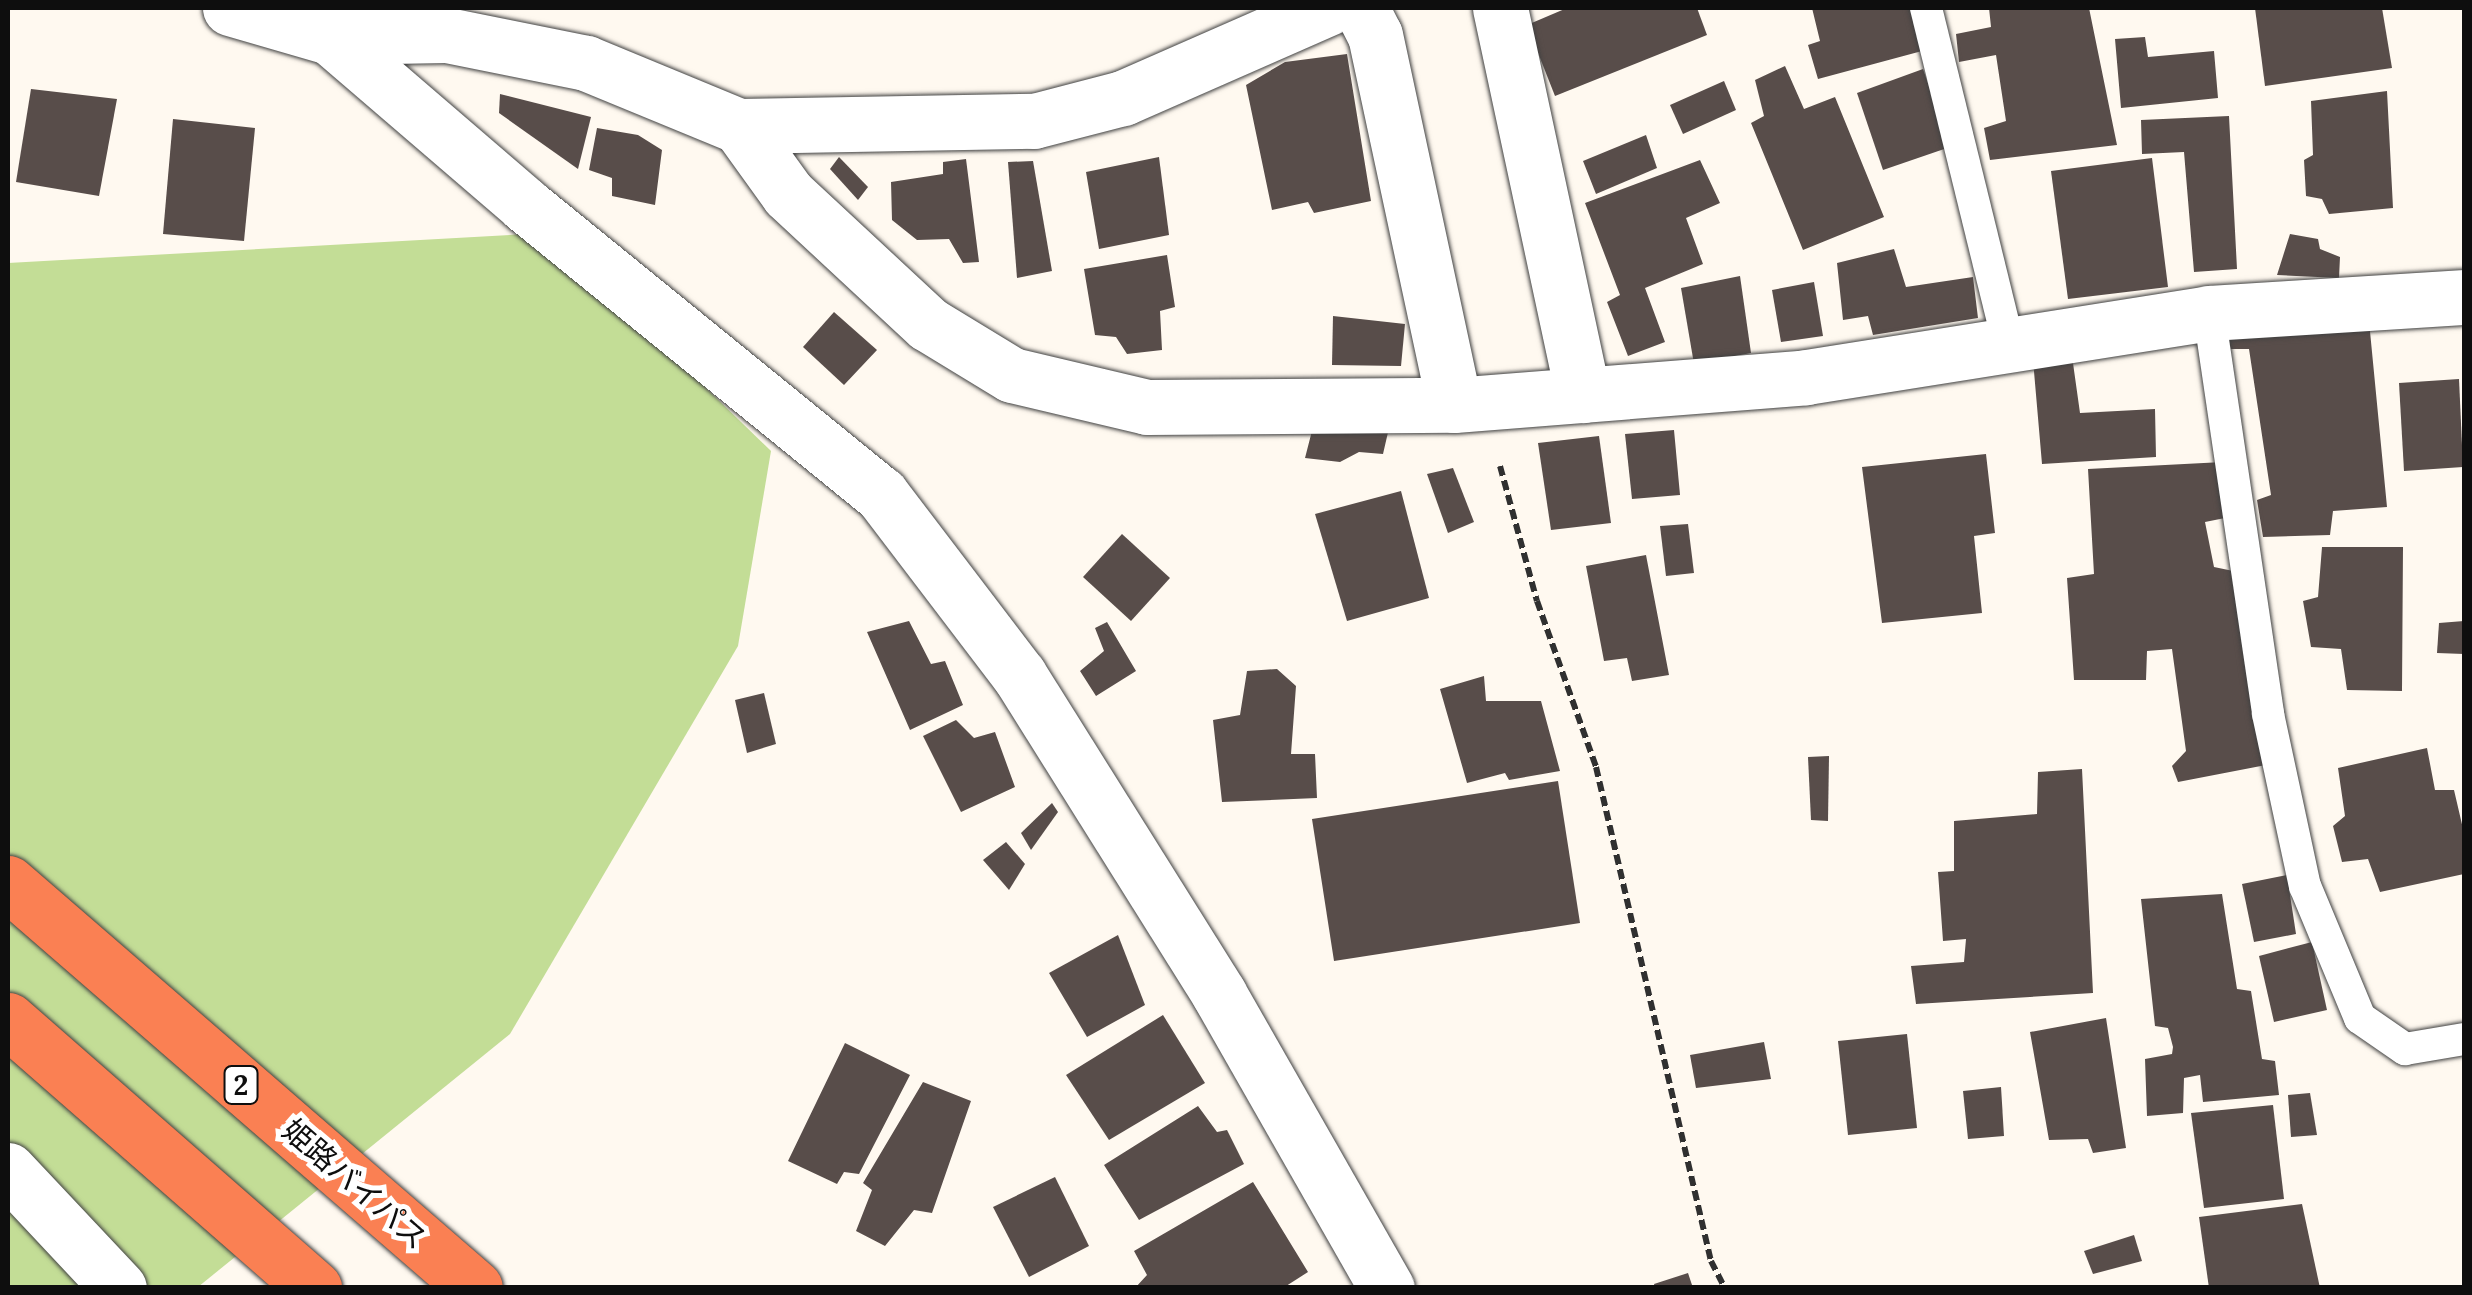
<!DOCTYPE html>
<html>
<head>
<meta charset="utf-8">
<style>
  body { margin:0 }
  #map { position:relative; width:2472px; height:1295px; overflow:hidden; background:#fff9f0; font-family:Lora,"Noto Sans JP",serif }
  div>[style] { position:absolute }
  .forest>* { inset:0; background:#c3dd96 }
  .building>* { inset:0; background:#584d4a }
  .path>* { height:6px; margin-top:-3px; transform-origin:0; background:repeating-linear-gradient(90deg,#303030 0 10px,transparent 0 15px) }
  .roads { filter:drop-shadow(0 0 2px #414141) drop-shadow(0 0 2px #414141) }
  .service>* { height:32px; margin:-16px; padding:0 16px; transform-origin:16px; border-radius:16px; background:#fff }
  .minor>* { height:55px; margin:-27.5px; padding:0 27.5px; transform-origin:27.5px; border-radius:27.5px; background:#fff }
  .tertiary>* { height:55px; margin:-27.5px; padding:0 27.5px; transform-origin:27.5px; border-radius:27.5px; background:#fff }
  .motorway>* { height:55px; margin:-27.5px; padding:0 27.5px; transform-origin:27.5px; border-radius:27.5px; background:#fa8053 }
  span { translate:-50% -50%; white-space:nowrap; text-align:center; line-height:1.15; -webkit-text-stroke:10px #fff; paint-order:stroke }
  .shield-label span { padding:2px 8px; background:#fff; border:2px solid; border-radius:8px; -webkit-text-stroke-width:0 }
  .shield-label { font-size:28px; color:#0e0e0e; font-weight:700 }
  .street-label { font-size:30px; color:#0e0e0e }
  .frame { position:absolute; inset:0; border:10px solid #0e0e0e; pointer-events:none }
</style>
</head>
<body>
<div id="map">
  <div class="forest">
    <div style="clip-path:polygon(546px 233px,771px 451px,738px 646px,510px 1034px,198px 1287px,8px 1287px,8px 263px)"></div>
  </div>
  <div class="building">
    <div style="clip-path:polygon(1567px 8px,1697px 8px,1707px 35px,1555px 96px,1527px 25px)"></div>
    <div style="clip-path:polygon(1812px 8px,1911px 8px,1922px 51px,1818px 79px,1808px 45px,1820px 41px)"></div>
    <div style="clip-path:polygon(1989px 8px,2089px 8px,2117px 145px,1990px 160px,1984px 128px,2006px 121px,1996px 55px,1959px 62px,1956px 34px,1991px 27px)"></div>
    <div style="clip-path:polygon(2255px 8px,2382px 8px,2392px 68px,2265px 86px)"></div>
    <div style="clip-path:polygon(2145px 37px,2148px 57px,2214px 51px,2218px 98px,2121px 108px,2115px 39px)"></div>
    <div style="clip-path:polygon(1347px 54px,1371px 201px,1314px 213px,1308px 202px,1272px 210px,1246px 85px,1285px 62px)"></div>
    <div style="clip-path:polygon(1785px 66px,1804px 109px,1835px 97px,1884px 217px,1803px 250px,1751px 123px,1764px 116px,1755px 80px)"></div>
    <div style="clip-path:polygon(1923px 69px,1950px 147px,1883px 170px,1857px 93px)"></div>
    <div style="clip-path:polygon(1724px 81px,1736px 110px,1683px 134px,1670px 105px)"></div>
    <div style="clip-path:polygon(31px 89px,117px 99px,99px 196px,16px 182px)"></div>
    <div style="clip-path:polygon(2387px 91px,2393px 208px,2329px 214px,2322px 199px,2306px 196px,2304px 160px,2313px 155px,2311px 101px)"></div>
    <div style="clip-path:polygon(500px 94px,591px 117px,578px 169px,499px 113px)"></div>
    <div style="clip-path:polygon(2229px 116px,2237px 269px,2194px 272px,2184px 152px,2142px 154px,2141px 120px)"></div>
    <div style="clip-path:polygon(173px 119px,255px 128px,244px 241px,163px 234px)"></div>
    <div style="clip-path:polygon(597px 128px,638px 135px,662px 150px,655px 205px,612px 196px,612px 178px,589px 170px)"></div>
    <div style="clip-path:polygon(1646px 135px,1657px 168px,1596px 194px,1583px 161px)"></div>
    <div style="clip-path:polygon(839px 157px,868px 187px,858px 200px,830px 169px)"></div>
    <div style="clip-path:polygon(1159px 157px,1169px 235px,1099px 249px,1086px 172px)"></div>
    <div style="clip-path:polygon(2152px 158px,2168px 287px,2068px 299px,2051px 171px)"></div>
    <div style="clip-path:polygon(966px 159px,979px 262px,963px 263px,949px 239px,917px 240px,892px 220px,891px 182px,943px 174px,943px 162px)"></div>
    <div style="clip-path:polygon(1700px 160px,1720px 203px,1686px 218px,1703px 264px,1645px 288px,1665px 342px,1628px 356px,1607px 302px,1620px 295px,1585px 203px)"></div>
    <div style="clip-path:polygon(1033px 161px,1052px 271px,1017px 278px,1008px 162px)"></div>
    <div style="clip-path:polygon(2290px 234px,2318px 239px,2320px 249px,2340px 257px,2339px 278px,2277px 275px)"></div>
    <div style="clip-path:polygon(1894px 249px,1906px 287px,1973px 277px,1978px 318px,1873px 335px,1868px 316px,1843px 320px,1837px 263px)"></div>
    <div style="clip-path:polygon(1167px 255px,1175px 307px,1160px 311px,1162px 350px,1127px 354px,1116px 337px,1095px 335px,1084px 269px)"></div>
    <div style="clip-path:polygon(1740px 276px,1751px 353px,1694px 364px,1681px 288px)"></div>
    <div style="clip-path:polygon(1814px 282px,1823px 336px,1781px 342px,1772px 290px)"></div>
    <div style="clip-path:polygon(834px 312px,877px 350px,844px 385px,803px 347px)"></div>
    <div style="clip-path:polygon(1333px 316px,1405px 324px,1401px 366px,1332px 365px)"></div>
    <div style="clip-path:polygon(2369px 321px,2387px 507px,2333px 511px,2330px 535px,2263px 537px,2257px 500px,2271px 495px,2249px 349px,2228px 349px,2228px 331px)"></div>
    <div style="clip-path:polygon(2072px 356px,2080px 413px,2155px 409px,2156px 457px,2042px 464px,2033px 360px)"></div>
    <div style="clip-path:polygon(2459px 379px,2463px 467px,2404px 471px,2399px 383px)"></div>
    <div style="clip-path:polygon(1315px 419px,1389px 428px,1383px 454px,1359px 452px,1340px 462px,1305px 458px)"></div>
    <div style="clip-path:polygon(1674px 430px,1680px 495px,1632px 499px,1625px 434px)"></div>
    <div style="clip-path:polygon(1599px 436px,1611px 523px,1551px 530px,1538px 443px)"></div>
    <div style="clip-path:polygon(1986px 454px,1995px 533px,1974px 536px,1982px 613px,1882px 623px,1862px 467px)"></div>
    <div style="clip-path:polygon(2223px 462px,2230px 517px,2205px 522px,2214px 567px,2238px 572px,2266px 765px,2178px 782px,2172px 766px,2186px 751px,2172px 649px,2147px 651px,2146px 680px,2074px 680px,2067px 578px,2094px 574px,2088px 469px)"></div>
    <div style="clip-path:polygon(1453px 468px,1474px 522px,1448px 533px,1427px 474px)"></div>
    <div style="clip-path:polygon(1401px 491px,1429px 598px,1347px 621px,1315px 514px)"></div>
    <div style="clip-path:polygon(1688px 524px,1694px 573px,1666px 576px,1660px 526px)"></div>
    <div style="clip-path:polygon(1122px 534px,1170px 578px,1131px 621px,1083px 577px)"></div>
    <div style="clip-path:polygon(2322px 547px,2403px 547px,2402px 691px,2347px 690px,2341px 649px,2311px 647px,2303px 601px,2318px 597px)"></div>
    <div style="clip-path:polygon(1646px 555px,1669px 675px,1632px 681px,1627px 658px,1604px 661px,1586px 566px)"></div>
    <div style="clip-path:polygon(909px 621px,931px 664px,945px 661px,963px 705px,910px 730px,867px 632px)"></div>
    <div style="clip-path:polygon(2464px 621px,2464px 654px,2437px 653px,2439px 623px)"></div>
    <div style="clip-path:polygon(1107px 622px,1136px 671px,1096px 696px,1080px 671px,1104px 651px,1095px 628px)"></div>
    <div style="clip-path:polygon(1277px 669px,1296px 686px,1291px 754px,1315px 754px,1317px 798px,1222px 802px,1213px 720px,1240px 715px,1247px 671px)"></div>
    <div style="clip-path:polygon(1484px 676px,1486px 701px,1541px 701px,1560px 771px,1509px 780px,1505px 773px,1467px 783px,1440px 689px)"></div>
    <div style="clip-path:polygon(764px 693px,776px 744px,747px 753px,735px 700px)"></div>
    <div style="clip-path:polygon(956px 720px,974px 738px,995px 732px,1015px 787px,961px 812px,923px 736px)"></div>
    <div style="clip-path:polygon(2427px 748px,2435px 790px,2454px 790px,2464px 833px,2464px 874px,2380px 892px,2368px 859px,2342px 862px,2333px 826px,2345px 816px,2338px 768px)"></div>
    <div style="clip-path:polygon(1829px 756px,1828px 821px,1811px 820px,1808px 757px)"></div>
    <div style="clip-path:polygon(2082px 769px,2093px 993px,1916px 1004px,1911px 966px,1964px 962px,1966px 939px,1943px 941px,1938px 872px,1954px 871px,1954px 821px,2037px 814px,2038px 772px)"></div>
    <div style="clip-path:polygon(1558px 781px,1580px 923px,1334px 961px,1312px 819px)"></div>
    <div style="clip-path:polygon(1052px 803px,1058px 812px,1031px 850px,1021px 833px)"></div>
    <div style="clip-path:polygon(1006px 842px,1025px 864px,1009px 890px,983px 860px)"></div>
    <div style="clip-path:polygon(2287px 875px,2296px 934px,2254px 942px,2242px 884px)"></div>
    <div style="clip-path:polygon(2222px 894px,2237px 989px,2251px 991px,2262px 1059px,2275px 1061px,2279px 1095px,2203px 1102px,2200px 1075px,2184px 1078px,2183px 1113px,2147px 1116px,2145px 1059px,2172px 1054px,2173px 1047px,2168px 1028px,2155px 1026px,2141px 899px)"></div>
    <div style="clip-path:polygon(1118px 935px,1145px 1005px,1087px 1037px,1049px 973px)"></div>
    <div style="clip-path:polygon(2312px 942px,2327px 1010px,2274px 1022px,2259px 956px)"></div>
    <div style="clip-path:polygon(1163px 1015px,1205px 1083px,1109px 1140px,1066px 1075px)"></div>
    <div style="clip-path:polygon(2106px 1018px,2126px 1148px,2093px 1153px,2088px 1139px,2049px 1140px,2030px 1032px)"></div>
    <div style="clip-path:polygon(1907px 1034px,1917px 1128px,1848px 1135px,1838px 1041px)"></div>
    <div style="clip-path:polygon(1764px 1042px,1771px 1079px,1696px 1088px,1690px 1055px)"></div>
    <div style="clip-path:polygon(845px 1043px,910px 1075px,859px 1174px,844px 1172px,837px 1184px,788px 1161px)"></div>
    <div style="clip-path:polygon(923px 1082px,971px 1101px,932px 1213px,914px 1210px,885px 1246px,856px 1231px,872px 1190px,863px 1183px)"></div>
    <div style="clip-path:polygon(2001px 1087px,2004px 1136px,1968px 1139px,1963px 1091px)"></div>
    <div style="clip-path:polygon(2310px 1093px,2317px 1135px,2291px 1137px,2288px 1095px)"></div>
    <div style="clip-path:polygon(2273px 1105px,2284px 1199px,2204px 1208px,2191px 1113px)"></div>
    <div style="clip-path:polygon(1198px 1106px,1217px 1132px,1227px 1130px,1244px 1164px,1139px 1220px,1104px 1165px)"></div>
    <div style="clip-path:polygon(1055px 1177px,1089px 1246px,1029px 1277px,993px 1207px)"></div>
    <div style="clip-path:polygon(1253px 1182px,1308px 1272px,1283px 1288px,1135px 1288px,1147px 1275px,1134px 1251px)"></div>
    <div style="clip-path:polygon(2302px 1204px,2320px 1288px,2209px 1288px,2199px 1217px)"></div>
    <div style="clip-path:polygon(2134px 1235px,2142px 1261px,2093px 1274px,2084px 1251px)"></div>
    <div style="clip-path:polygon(1688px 1273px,1693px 1288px,1655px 1288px,1654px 1284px)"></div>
  </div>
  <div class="path">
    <div style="left:1500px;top:466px;width:140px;rotate:74.7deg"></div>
    <div style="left:1537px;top:601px;width:176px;rotate:70.4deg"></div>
    <div style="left:1596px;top:767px;width:507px;rotate:76.9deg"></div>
    <div style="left:1711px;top:1261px;width:30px;rotate:63deg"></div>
  </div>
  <div class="roads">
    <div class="service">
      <div style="left:1926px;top:8px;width:347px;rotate:76.2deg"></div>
      <div style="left:2209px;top:313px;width:405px;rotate:81.6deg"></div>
      <div style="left:2268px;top:714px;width:176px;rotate:77.9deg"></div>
      <div style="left:2305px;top:886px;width:143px;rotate:67.4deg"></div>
      <div style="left:2360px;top:1018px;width:55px;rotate:34.6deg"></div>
      <div style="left:2405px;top:1049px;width:60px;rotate:-9.6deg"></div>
    </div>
    <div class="minor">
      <div style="left:1361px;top:8px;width:30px;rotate:63deg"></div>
      <div style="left:1375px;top:35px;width:378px;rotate:77.9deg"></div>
      <div style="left:1500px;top:8px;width:396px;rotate:77.9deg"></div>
      <div style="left:330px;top:37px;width:117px;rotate:-1deg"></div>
      <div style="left:447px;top:35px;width:142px;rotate:11.4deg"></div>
      <div style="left:586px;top:63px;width:165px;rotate:22.4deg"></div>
      <div style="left:739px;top:126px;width:295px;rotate:-1deg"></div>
      <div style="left:1034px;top:121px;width:92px;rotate:-14.5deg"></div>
      <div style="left:1123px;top:98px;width:224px;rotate:-23.7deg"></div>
      <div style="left:739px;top:126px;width:84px;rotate:54.2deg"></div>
      <div style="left:788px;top:194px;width:191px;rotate:42.9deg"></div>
      <div style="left:928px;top:324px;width:98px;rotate:31.3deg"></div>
      <div style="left:1012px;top:375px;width:139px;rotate:13.3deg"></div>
      <div style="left:1147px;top:407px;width:307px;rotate:-0.4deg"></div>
      <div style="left:1454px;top:405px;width:353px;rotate:-4.5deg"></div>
      <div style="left:1806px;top:377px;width:408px;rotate:-9deg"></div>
      <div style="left:2209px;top:313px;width:256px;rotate:-3.6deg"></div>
      <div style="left:8px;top:1170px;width:162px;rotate:46.8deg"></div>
    </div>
    <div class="tertiary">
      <div style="left:230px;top:8px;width:104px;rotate:16.2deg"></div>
      <div style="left:330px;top:37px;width:257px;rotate:40.7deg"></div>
      <div style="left:525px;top:205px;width:459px;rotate:39.1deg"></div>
      <div style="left:881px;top:494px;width:228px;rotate:52.7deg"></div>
      <div style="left:1019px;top:675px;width:377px;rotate:57.9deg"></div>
      <div style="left:1219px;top:994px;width:339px;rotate:60.3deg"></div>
    </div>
    <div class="motorway">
      <div style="left:8px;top:883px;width:618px;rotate:40.93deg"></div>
      <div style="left:8px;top:1020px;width:407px;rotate:41.2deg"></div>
    </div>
  </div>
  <div class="shield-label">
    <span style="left:241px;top:1085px">2</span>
  </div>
  <div class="street-label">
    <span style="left:355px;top:1184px;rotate:41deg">姫路バイパス</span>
  </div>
  <div class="frame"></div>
</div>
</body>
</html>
